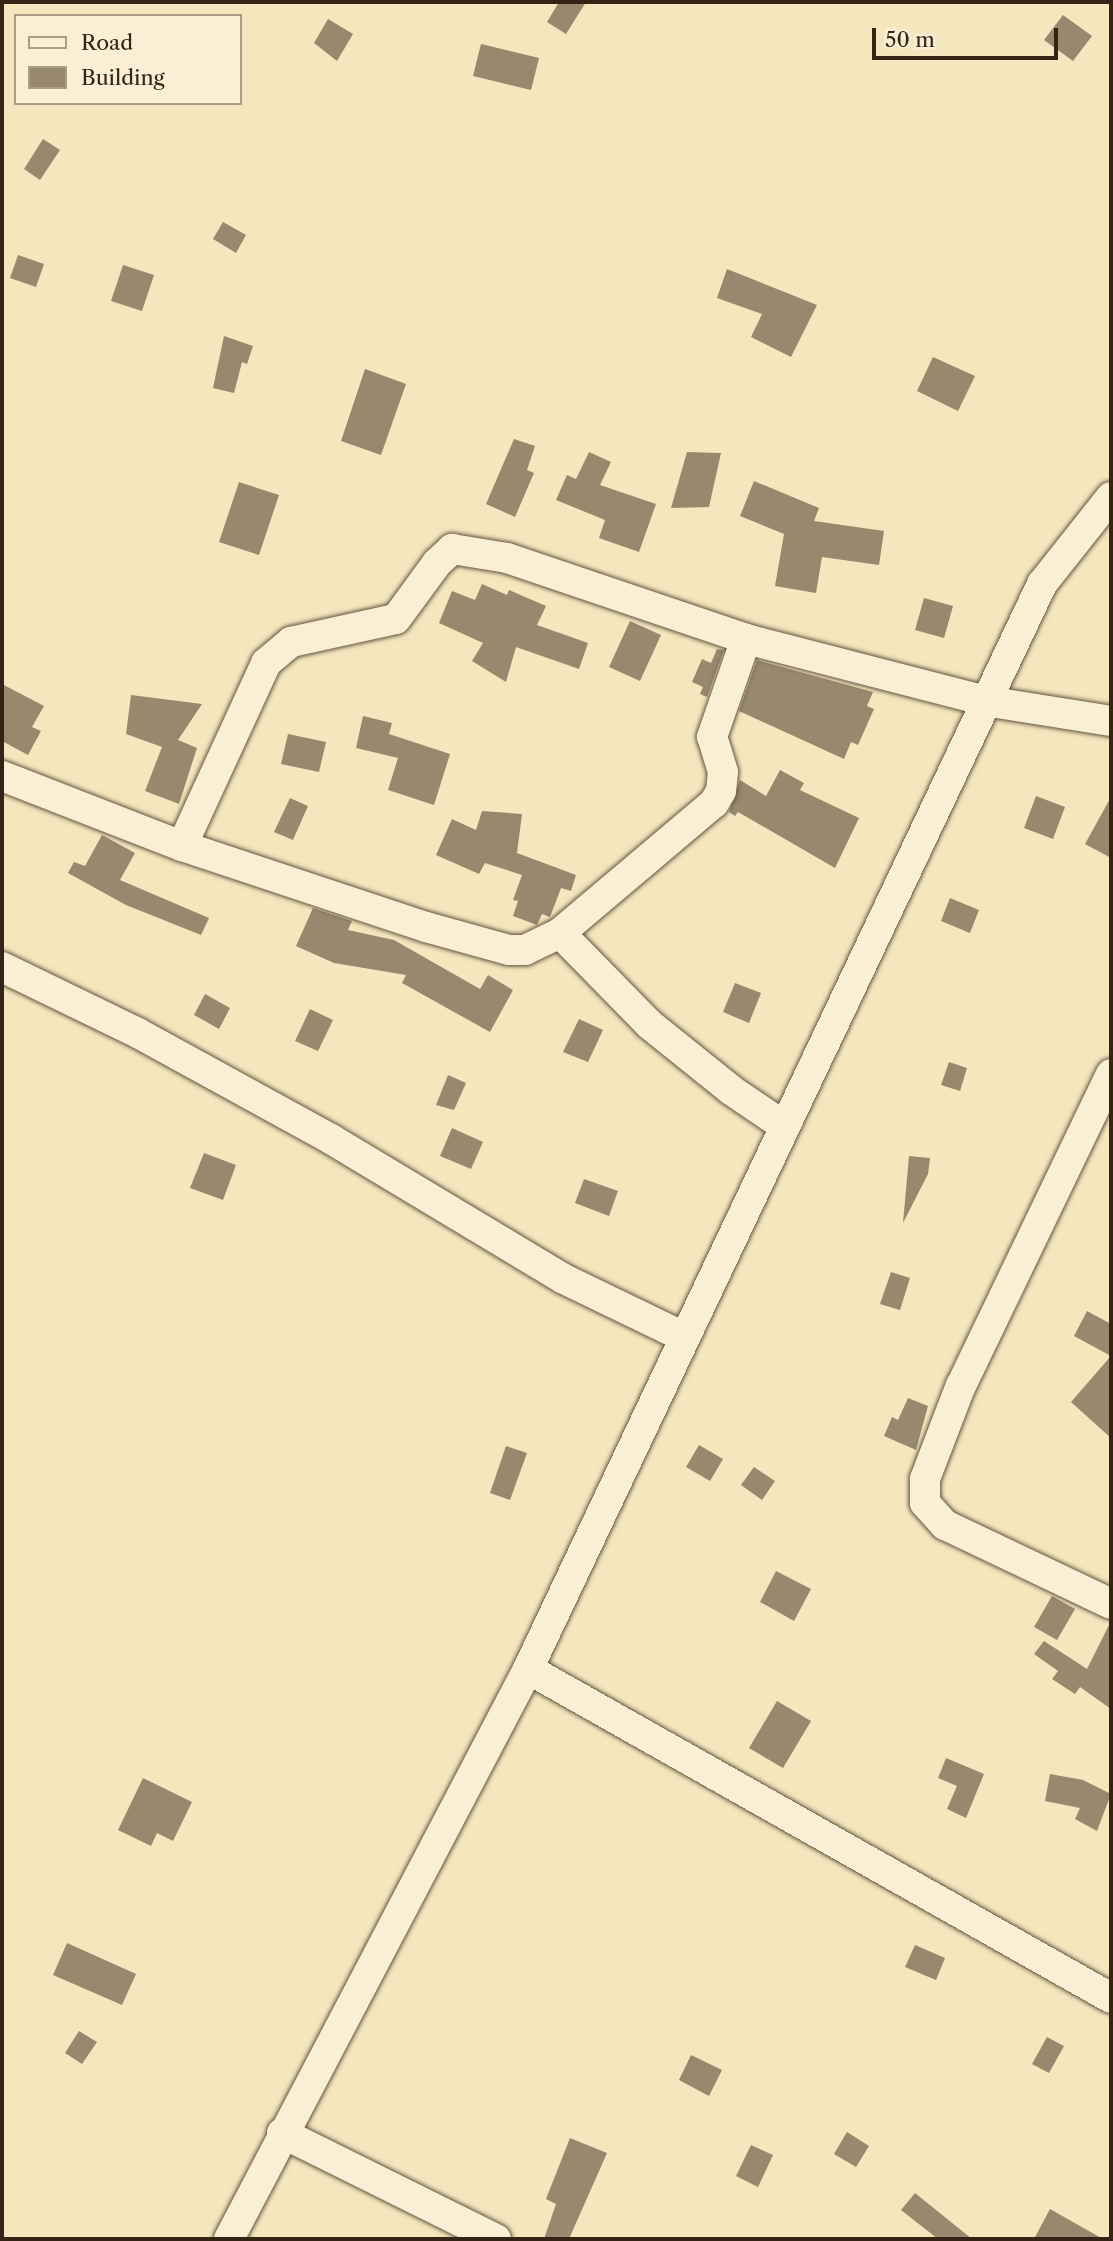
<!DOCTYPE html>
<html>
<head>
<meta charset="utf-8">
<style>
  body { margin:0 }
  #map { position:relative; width:1113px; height:2241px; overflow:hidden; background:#f4e6bd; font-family:"Libre Caslon Text",serif }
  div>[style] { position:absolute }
  .building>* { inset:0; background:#98886d }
  .roads { filter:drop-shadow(0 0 2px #655440) drop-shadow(0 0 2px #655440) }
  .street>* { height:30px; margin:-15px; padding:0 15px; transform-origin:15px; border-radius:15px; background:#f8efd4 }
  span { translate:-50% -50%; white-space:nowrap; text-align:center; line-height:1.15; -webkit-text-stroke:5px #f8efd4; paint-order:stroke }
  .frame { position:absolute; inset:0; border:4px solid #352316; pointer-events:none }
  .legend { position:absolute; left:14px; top:14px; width:228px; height:91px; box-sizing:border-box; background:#f8efd4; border:2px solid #aa9d88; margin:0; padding:9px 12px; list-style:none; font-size:21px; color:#352316 }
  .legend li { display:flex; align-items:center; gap:14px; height:35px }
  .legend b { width:35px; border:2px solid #aa9d88 }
  .scale { position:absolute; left:872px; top:28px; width:186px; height:32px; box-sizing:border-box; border:4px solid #352316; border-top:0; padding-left:9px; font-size:21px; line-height:24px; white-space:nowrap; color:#352316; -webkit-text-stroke:5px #f8efd4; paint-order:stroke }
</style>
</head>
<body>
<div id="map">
  <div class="building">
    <div style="clip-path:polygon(559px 2px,586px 2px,566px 34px,547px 22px)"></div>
    <div style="clip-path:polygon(1063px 15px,1092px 36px,1073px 61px,1044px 40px)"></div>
    <div style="clip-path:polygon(328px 19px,353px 34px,337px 61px,314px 43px)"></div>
    <div style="clip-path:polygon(481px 44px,539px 58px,531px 90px,473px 76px)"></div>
    <div style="clip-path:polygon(43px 139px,60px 150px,40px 180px,24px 169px)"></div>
    <div style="clip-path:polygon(223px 222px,246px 235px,236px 253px,213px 239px)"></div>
    <div style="clip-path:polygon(18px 255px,44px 264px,36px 287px,10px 278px)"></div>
    <div style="clip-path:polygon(123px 265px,154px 275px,142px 311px,111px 301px)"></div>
    <div style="clip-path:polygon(727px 269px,817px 305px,791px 357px,751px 337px,762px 314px,717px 298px)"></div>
    <div style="clip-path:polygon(224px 336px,253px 346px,247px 364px,242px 362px,234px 393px,213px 388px)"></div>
    <div style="clip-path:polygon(933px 357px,975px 376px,958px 411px,917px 391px)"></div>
    <div style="clip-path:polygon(365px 369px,406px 384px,381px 455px,341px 441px)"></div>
    <div style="clip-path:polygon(514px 439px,535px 446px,527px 470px,534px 473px,515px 517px,486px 504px)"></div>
    <div style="clip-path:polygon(589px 452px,611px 462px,600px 485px,656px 504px,639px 552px,599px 538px,605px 520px,556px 500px,567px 475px,576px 479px)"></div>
    <div style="clip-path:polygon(687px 452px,721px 453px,709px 507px,671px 508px)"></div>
    <div style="clip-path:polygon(754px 481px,819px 508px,814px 521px,884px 531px,879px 565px,822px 557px,816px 593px,775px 586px,784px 534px,740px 516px)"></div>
    <div style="clip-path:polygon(239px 482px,279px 495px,259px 555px,219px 542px)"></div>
    <div style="clip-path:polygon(482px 584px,507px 595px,509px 590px,546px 606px,537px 625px,588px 643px,579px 669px,516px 647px,506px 682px,472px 661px,483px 643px,439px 623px,452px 591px,475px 600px)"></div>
    <div style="clip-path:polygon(924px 598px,953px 606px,944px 638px,915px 630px)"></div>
    <div style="clip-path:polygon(630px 621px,661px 635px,640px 681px,609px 667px)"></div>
    <div style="clip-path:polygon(717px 649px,724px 650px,707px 697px,700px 694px,703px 687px,692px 682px,702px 659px,711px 663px)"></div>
    <div style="clip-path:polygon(757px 660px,873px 692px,867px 706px,874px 709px,858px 745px,851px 742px,844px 759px,739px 711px)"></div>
    <div style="clip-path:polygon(2px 684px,44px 706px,32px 727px,41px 731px,28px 755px,2px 741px)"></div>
    <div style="clip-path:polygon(131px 695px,202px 704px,178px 740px,197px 748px,179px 804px,145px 791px,162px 747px,126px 734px)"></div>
    <div style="clip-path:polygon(363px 716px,392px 723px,389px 734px,450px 754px,434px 805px,388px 790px,398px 758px,356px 748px)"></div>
    <div style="clip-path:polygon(288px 734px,326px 742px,319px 772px,281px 764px)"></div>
    <div style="clip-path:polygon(780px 770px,804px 783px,800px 790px,859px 818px,835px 868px,738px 812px,735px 816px,729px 812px,740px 780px,766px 796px)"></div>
    <div style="clip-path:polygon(1036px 796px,1065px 807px,1053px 839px,1024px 828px)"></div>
    <div style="clip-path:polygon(1111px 797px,1111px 858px,1085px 844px)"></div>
    <div style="clip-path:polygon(290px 798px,308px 806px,293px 840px,274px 832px)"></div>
    <div style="clip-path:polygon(482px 811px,522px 814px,517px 853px,576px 875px,571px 891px,561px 888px,550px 917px,542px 914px,537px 925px,513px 916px,518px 901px,513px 900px,522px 875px,485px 863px,479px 874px,436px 855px,452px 819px,476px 830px)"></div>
    <div style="clip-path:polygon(102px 835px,135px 853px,120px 880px,209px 918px,201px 935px,126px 905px,68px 873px,74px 862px,85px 866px)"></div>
    <div style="clip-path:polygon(950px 898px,979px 910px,970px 933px,941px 921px)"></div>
    <div style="clip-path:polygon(313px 908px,352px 921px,348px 930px,394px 940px,480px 989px,488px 975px,513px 990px,490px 1032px,402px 983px,406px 975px,334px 963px,296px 946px)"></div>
    <div style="clip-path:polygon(735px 983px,761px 993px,749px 1023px,723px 1012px)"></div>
    <div style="clip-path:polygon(205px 994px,230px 1008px,219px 1029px,194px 1015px)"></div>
    <div style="clip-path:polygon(310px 1009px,333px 1020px,318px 1051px,295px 1041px)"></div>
    <div style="clip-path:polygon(579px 1019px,603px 1030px,588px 1062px,563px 1052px)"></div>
    <div style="clip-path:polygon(949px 1062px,967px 1068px,960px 1091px,941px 1085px)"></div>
    <div style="clip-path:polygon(448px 1075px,466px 1083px,454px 1110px,436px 1105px)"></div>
    <div style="clip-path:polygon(452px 1128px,483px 1142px,471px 1169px,440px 1156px)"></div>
    <div style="clip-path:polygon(204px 1153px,236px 1165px,223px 1200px,190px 1188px)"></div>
    <div style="clip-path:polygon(909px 1156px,930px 1158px,928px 1174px,903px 1223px)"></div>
    <div style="clip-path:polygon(584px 1179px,618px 1191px,609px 1216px,575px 1203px)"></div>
    <div style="clip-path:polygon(891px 1272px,910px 1278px,900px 1310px,880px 1304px)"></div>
    <div style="clip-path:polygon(1087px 1311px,1111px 1324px,1111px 1438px,1071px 1402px,1111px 1356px,1074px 1336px)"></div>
    <div style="clip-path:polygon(908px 1398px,928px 1406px,916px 1450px,884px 1436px,892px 1417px,898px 1420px)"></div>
    <div style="clip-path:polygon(699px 1445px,723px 1459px,710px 1481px,686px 1467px)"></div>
    <div style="clip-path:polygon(506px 1446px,527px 1453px,510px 1500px,490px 1493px)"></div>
    <div style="clip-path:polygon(754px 1467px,775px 1481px,762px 1500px,741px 1485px)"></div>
    <div style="clip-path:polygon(776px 1571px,811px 1589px,794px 1621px,760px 1602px)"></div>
    <div style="clip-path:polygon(1052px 1596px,1075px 1609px,1057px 1640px,1034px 1627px)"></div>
    <div style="clip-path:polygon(1111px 1621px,1111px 1709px,1080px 1687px,1075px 1694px,1052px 1679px,1058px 1671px,1034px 1654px,1044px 1641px,1087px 1669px)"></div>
    <div style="clip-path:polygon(777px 1701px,811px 1721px,783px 1768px,749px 1748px)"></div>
    <div style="clip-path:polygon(946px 1758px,984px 1774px,966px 1818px,947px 1809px,957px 1786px,938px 1778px)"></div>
    <div style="clip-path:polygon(1050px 1774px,1083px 1780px,1111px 1794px,1097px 1831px,1075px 1819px,1080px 1808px,1045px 1801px)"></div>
    <div style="clip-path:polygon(143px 1778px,192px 1802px,173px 1841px,157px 1833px,151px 1846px,118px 1830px)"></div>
    <div style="clip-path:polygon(67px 1943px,136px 1974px,122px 2005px,53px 1975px)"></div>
    <div style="clip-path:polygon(915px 1945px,945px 1958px,936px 1980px,905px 1967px)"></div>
    <div style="clip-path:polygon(79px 2031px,97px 2042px,82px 2064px,65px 2053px)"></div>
    <div style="clip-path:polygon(1047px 2037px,1064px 2046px,1049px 2073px,1032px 2064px)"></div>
    <div style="clip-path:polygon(691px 2055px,722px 2070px,709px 2096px,679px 2080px)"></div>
    <div style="clip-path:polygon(847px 2132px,869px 2146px,856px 2167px,834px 2154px)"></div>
    <div style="clip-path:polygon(570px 2138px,607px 2153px,569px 2239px,544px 2239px,556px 2204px,546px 2199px)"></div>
    <div style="clip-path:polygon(751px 2145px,773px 2155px,758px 2187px,736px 2176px)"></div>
    <div style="clip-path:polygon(915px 2193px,972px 2239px,938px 2239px,901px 2210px)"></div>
    <div style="clip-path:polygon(1050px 2209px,1103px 2239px,1034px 2239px)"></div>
  </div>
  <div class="roads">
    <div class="street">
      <div style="left:2px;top:776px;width:193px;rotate:21.3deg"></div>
      <div style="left:182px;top:846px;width:257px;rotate:18.4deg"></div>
      <div style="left:426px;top:927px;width:86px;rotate:15.5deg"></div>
      <div style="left:509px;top:950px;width:16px"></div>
      <div style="left:525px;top:950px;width:39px;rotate:-26deg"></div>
      <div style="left:560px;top:933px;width:202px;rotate:-40.2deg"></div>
      <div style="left:714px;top:803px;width:14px;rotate:-60deg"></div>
      <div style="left:721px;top:791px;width:19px;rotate:-84deg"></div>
      <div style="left:723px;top:772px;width:37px;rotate:-107deg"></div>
      <div style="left:712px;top:737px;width:104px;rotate:-70.9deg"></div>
      <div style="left:182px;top:846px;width:201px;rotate:-65.3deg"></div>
      <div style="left:266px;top:663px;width:33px;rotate:-40deg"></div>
      <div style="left:291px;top:642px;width:107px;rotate:-12.4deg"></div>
      <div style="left:396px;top:619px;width:69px;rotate:-53.8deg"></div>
      <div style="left:437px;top:563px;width:21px;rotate:-43deg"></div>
      <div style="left:452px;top:549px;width:56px;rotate:9.3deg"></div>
      <div style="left:507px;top:558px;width:252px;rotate:18.7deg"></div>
      <div style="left:746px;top:639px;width:247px;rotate:14.5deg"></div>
      <div style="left:985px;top:701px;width:128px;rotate:9deg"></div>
      <div style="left:560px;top:933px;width:127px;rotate:45.6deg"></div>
      <div style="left:649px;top:1024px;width:105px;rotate:38.8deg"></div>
      <div style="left:731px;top:1090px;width:64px;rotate:34.2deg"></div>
      <div style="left:2px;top:967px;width:151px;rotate:25.9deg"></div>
      <div style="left:138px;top:1033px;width:220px;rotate:28.8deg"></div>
      <div style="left:331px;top:1139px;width:270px;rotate:31deg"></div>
      <div style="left:562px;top:1278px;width:136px;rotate:25.8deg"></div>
      <div style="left:1111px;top:1074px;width:345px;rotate:115.7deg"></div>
      <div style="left:961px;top:1385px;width:101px;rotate:111deg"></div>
      <div style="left:925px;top:1479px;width:24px;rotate:90deg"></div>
      <div style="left:925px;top:1503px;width:30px;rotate:48deg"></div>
      <div style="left:945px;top:1525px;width:184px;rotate:25.4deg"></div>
      <div style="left:528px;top:1669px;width:669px;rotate:29.44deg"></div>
      <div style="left:282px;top:2133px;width:239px;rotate:26.4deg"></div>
      <div style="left:229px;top:2239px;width:644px;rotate:-62.32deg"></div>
      <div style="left:528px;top:1669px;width:1201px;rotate:-64.65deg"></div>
      <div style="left:1042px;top:584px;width:111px;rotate:-51.6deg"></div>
    </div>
  </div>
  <div class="frame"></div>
  <ul class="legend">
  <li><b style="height:9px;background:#f8efd4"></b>Road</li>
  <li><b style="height:19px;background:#98886d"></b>Building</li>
  </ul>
  <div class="scale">50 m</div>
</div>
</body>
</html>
